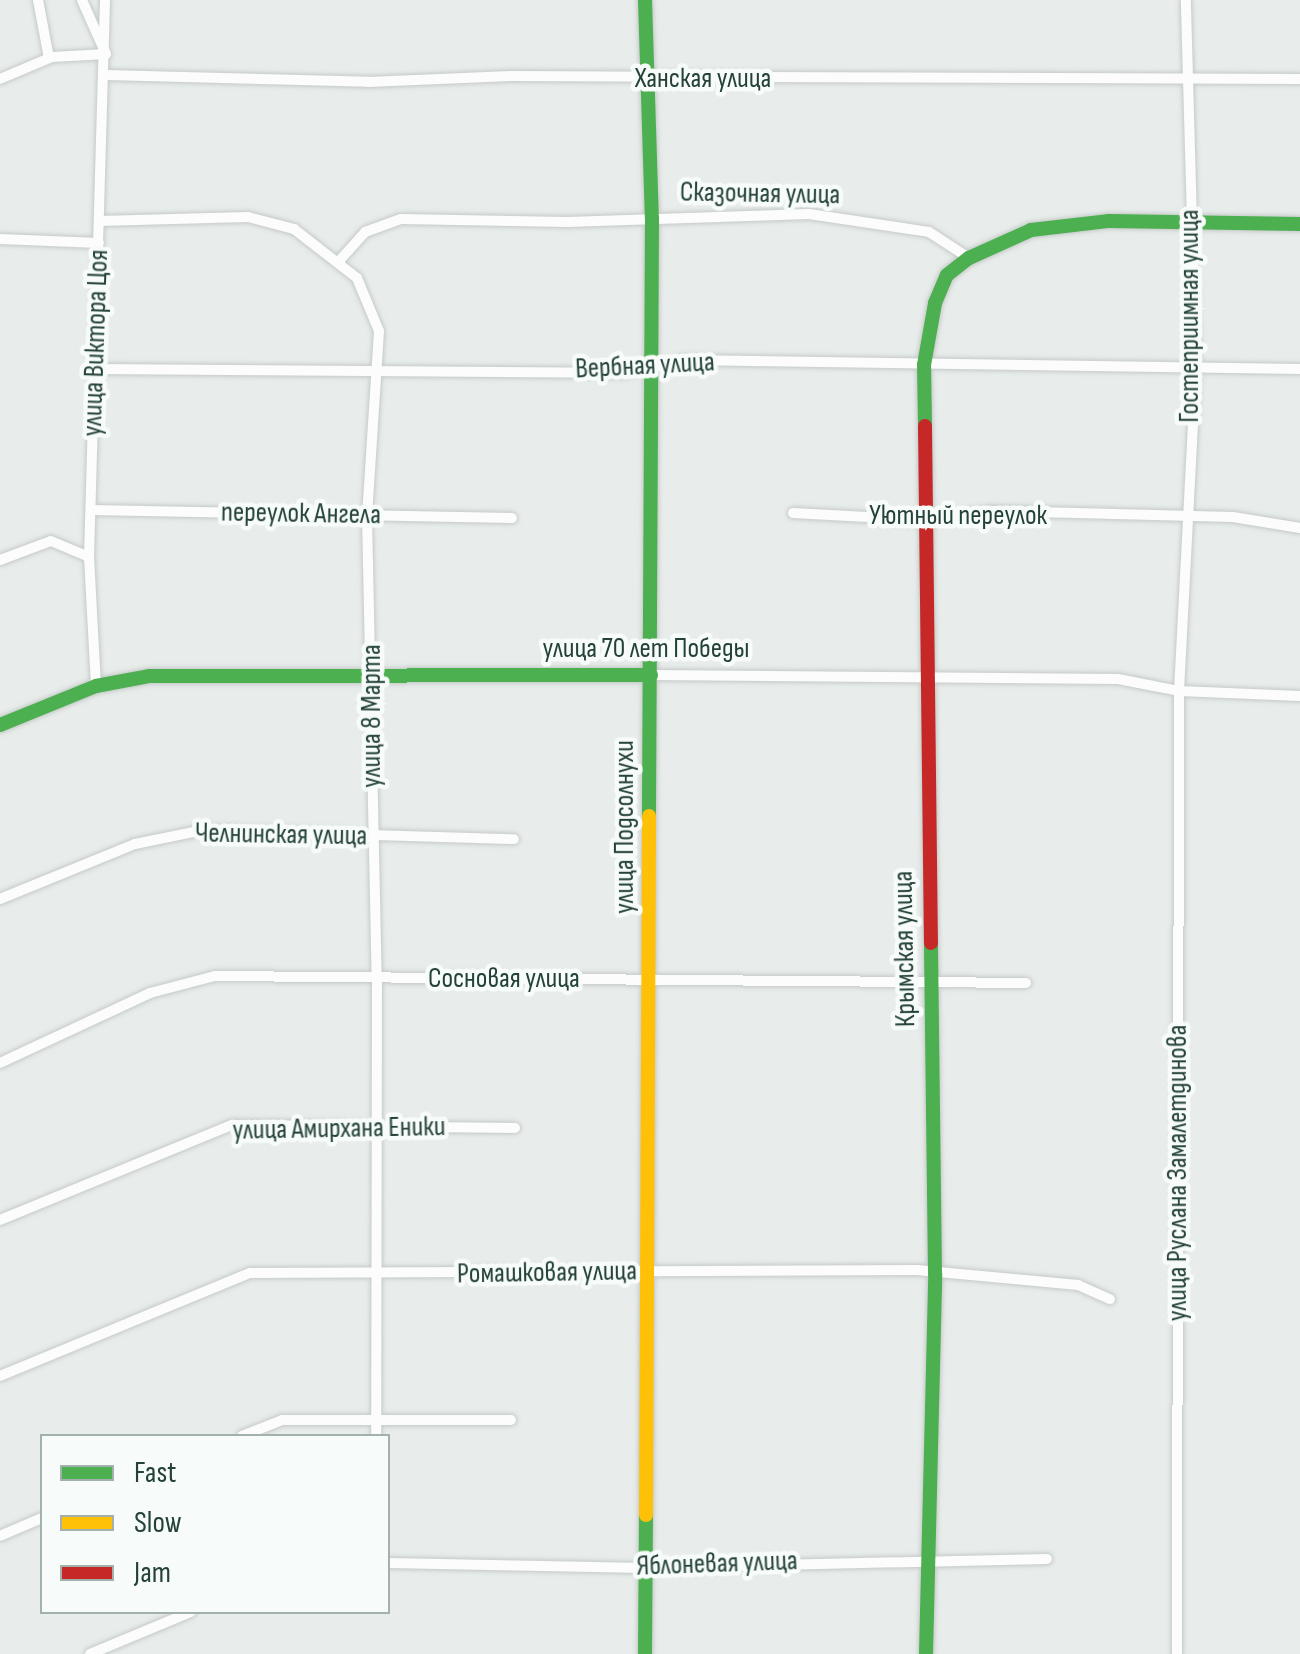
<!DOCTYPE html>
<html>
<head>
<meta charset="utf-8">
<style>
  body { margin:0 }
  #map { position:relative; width:1300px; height:1654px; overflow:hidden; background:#e8edeb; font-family:"Sofia Sans Condensed",sans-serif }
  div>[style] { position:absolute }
  .roads { filter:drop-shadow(0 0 2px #c5cac8) drop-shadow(0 0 2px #c5cac8) }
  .street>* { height:10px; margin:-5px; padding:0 5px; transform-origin:5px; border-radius:5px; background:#fcfcfc }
  .fast>* { height:14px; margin:-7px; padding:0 7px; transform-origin:7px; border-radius:7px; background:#4caf50 }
  .slow>* { height:14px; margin:-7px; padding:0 7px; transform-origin:7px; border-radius:7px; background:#ffc107 }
  .jam>* { height:14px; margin:-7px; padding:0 7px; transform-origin:7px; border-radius:7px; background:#c62828 }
  span { translate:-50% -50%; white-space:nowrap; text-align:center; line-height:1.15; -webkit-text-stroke:9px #f7fbf9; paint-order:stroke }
  .street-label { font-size:28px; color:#24423a }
  .legend { position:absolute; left:40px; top:1434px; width:350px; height:180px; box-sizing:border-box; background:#f7fbf9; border:2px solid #a3b1ad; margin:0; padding:12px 18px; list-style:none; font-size:30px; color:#24423a }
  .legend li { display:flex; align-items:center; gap:20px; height:50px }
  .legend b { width:50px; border:2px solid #a3b1ad }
</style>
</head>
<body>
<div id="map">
  <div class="roads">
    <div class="street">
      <div style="left:38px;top:0;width:59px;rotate:79.3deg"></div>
      <div style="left:106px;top:75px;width:262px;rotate:1.5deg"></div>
      <div style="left:368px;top:82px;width:143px;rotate:-2.4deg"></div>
      <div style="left:511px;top:76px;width:789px;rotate:0.22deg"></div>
      <div style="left:0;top:79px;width:56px;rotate:-22.9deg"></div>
      <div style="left:52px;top:57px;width:54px;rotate:-3.2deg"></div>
      <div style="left:106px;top:54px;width:59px;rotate:-114deg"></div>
      <div style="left:99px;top:221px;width:149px;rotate:-1.5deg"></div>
      <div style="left:248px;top:217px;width:48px;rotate:14.6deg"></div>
      <div style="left:294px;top:229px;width:80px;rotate:37.9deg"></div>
      <div style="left:357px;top:278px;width:57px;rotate:67.5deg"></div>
      <div style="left:379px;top:331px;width:185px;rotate:93.7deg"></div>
      <div style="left:367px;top:516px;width:462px;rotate:88.8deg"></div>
      <div style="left:377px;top:978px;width:458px;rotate:90.1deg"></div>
      <div style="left:0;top:239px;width:99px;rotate:2.3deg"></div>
      <div style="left:340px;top:260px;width:38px;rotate:-48deg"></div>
      <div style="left:365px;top:232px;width:38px;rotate:-20deg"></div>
      <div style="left:401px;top:219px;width:166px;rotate:1deg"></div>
      <div style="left:567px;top:222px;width:242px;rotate:-1.9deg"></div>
      <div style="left:809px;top:214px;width:121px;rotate:8.5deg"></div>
      <div style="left:929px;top:232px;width:48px;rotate:33deg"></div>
      <div style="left:95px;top:369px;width:529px;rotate:0.43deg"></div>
      <div style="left:624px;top:373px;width:61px;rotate:-12.2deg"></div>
      <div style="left:684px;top:360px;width:616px;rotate:0.84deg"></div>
      <div style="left:91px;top:510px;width:421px;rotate:1.1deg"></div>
      <div style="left:793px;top:513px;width:130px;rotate:3.1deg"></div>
      <div style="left:923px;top:520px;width:70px;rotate:-7.4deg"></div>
      <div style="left:992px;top:511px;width:241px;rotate:1.4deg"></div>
      <div style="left:1233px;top:517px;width:68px;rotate:9.3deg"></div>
      <div style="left:0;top:560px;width:54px;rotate:-20.4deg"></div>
      <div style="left:51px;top:541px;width:41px;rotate:22.8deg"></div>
      <div style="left:651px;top:675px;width:467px;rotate:0.5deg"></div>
      <div style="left:1118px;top:679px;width:62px;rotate:11.1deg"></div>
      <div style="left:1179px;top:691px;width:121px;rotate:2.4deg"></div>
      <div style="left:96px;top:686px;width:129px;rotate:-93.1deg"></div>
      <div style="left:89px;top:557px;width:557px;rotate:-88.35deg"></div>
      <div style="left:0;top:899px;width:146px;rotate:-22.2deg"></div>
      <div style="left:135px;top:844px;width:69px;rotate:-11.6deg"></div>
      <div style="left:203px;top:830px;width:311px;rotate:1.7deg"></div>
      <div style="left:0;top:1063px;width:166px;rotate:-25deg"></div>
      <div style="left:150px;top:993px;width:67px;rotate:-14.7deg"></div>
      <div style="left:215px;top:976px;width:811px;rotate:0.49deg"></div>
      <div style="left:0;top:1220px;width:251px;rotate:-22.3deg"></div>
      <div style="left:232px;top:1125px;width:283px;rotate:0.6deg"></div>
      <div style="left:0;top:1376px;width:270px;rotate:-22.4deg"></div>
      <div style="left:250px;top:1273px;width:667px;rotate:-0.26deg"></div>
      <div style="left:917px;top:1270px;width:162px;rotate:5.3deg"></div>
      <div style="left:1078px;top:1285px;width:35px;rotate:24deg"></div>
      <div style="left:242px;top:1436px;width:43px;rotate:-21.8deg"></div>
      <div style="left:282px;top:1420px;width:229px"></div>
      <div style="left:0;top:1536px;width:46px;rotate:-23.2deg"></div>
      <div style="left:388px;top:1563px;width:257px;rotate:1.1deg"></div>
      <div style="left:645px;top:1568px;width:402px;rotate:-1.3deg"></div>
      <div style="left:90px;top:1654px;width:109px;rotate:-22.6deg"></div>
      <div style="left:1177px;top:1654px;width:963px;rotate:-89.88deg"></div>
      <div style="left:1179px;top:691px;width:326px;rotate:-87deg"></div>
      <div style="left:1196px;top:365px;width:365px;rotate:-91.6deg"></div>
    </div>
    <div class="fast">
      <div style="left:645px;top:0;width:218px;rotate:88.2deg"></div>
      <div style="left:652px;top:218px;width:598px;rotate:90.29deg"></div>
      <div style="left:925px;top:426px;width:61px;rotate:-90.9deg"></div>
      <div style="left:924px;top:365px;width:63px;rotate:-79.9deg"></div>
      <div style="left:935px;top:303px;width:30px;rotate:-67deg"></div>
      <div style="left:947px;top:275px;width:28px;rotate:-38deg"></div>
      <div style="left:969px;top:258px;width:68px;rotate:-24.3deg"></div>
      <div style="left:1031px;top:230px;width:79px;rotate:-6.6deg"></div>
      <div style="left:1109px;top:221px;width:191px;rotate:0.9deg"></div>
      <div style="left:0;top:725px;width:104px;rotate:-22.1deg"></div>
      <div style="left:96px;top:686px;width:55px;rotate:-10.5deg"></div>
      <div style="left:150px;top:676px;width:501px;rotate:-0.11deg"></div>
      <div style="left:645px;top:1654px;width:139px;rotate:-89.6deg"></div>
      <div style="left:926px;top:1654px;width:380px;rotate:-88.6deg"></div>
      <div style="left:935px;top:1274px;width:331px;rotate:-90.7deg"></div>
    </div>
    <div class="slow">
      <div style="left:646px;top:1515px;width:699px;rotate:-89.75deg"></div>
    </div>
    <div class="jam">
      <div style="left:925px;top:426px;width:517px;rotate:89.34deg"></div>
    </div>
  </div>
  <div class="street-label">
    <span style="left:703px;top:79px">Ханская улица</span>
    <span style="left:760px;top:194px;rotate:1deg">Сказочная улица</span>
    <span style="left:1190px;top:316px;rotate:-90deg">Гостеприимная улица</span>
    <span style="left:96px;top:343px;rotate:-88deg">улица Виктора Цоя</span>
    <span style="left:645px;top:366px;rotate:-3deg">Вербная улица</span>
    <span style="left:301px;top:514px;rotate:1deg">переулок Ангела</span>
    <span style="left:958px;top:516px">Уютный переулок</span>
    <span style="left:646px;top:649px">улица 70 лет Победы</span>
    <span style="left:372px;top:716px;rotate:-90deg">улица 8 Марта</span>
    <span style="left:625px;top:827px;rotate:-90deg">улица Подсолнухи</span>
    <span style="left:281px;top:835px;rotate:1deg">Челнинская улица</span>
    <span style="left:905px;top:949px;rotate:-91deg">Крымская улица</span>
    <span style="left:504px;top:979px">Сосновая улица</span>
    <span style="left:339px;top:1129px;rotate:-1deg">улица Амирхана Еники</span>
    <span style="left:1178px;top:1173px;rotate:-90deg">улица Руслана Замалетдинова</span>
    <span style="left:547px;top:1273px;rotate:-1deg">Ромашковая улица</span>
    <span style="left:717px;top:1564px;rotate:-2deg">Яблоневая улица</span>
  </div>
  <ul class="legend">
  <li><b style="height:12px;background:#4caf50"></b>Fast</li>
  <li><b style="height:12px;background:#ffc107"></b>Slow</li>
  <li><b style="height:12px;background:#c62828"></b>Jam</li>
  </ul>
</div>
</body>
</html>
